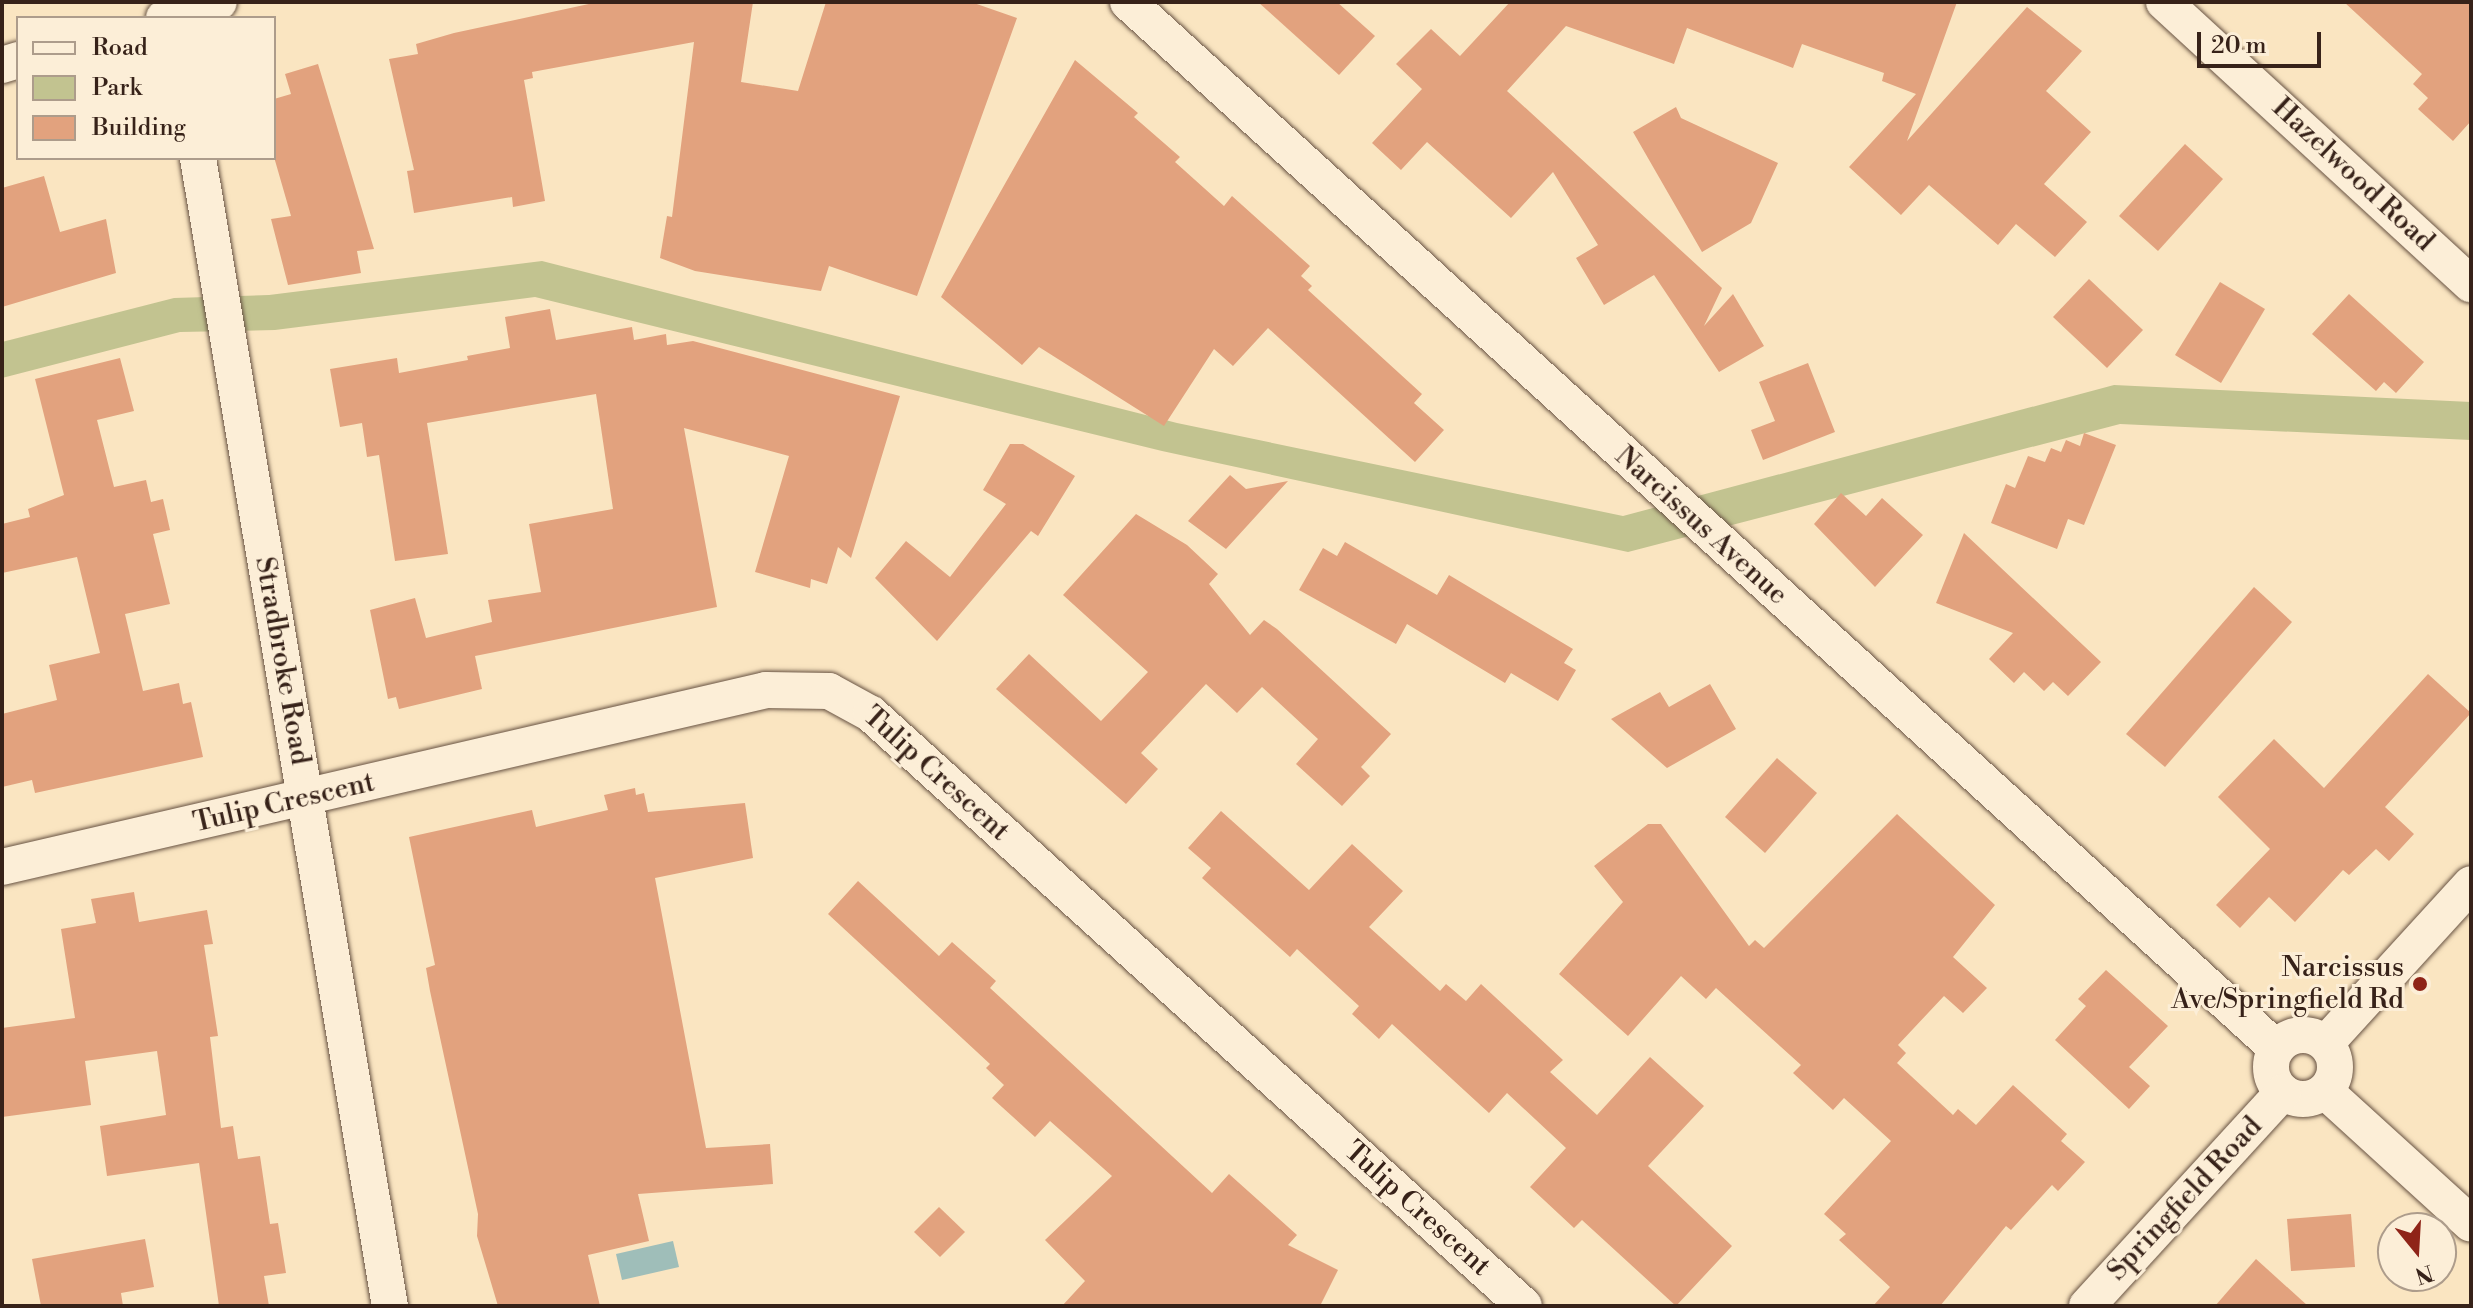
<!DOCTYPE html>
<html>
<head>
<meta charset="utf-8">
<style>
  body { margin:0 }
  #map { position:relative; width:2473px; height:1308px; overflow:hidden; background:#fae5c1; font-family:"Libre Bodoni",serif }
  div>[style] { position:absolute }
  .green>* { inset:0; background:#c2c390 }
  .water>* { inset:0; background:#9fbeb9 }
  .building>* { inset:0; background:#e2a27e }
  .roads { filter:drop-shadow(0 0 2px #685343) drop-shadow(0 0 2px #685343) }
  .minor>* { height:36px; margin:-18px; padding:0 18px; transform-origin:18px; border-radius:18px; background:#fceed7 }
  .minor>.ring { margin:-18px; padding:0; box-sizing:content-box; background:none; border:36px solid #fceed7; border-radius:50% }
  .dots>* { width:22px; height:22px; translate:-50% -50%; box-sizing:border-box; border:4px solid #fceed7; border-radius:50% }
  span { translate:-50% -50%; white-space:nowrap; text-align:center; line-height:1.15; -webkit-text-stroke:6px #fceed7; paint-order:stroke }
  .street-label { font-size:28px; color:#372219 }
  .poi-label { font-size:28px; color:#372219 }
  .right { translate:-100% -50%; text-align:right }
  .frame { position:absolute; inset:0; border:4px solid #372219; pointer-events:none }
  .legend { position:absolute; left:16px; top:16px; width:260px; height:144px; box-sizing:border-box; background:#fceed7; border:2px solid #ad9c8b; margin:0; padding:10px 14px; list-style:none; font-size:24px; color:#372219 }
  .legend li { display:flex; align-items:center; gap:16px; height:40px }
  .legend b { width:40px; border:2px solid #ad9c8b }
  .north { position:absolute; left:2377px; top:1212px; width:80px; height:80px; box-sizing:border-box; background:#fceed7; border:2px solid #ad9c8b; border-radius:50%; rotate:162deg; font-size:22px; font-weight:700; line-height:32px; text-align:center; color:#372219 }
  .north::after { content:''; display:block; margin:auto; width:28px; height:36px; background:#8f2418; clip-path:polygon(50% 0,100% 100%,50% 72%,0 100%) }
  .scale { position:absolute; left:2197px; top:32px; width:124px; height:36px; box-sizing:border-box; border:4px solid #372219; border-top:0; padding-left:10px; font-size:24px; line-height:28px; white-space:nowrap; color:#372219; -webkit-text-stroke:6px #fceed7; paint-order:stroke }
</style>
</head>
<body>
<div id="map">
  <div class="green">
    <div style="clip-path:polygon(542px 261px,1177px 423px,1623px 516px,2114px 385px,2471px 402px,2471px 440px,2120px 424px,1628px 552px,1162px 451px,535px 297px,275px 330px,180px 332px,2px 378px,2px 342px,174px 298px,269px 295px)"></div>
  </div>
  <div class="water">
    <div style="clip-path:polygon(673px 1241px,679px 1267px,622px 1280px,616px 1254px)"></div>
  </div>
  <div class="building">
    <div style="clip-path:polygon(598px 2px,753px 2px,741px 82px,798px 91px,826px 2px,971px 2px,1017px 18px,917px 296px,829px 266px,821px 291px,695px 271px,660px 258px,667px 216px,672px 217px,694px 42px,532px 72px,533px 78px,524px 80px,545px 201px,513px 207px,512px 197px,414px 213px,407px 171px,414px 170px,389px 59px,418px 54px,416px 44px,454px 33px)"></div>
    <div style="clip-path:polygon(1258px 2px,1337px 2px,1375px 36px,1339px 75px)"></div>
    <div style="clip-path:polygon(1510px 2px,1957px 2px,1907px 141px,2027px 7px,2082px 51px,2046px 91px,2091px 132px,2044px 184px,2087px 222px,2055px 257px,2016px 224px,1998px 245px,1929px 185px,1901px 215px,1849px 167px,1916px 94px,1882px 81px,1884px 73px,1802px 44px,1793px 68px,1687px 28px,1674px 64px,1566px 26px,1507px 91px,1722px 288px,1704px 326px,1733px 294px,1764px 346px,1719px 372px,1654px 275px,1604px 305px,1576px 258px,1598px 245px,1553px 172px,1511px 218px,1427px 142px,1401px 170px,1372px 143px,1422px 89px,1396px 64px,1431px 29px,1460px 56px)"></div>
    <div style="clip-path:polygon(2344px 2px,2471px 2px,2471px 121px,2453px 141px,2418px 109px,2428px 98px,2413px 84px,2422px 74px)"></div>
    <div style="clip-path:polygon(1075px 60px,1138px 113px,1134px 117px,1180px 157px,1175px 162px,1224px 206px,1232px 196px,1310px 266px,1301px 276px,1312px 286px,1308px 290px,1422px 394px,1414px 403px,1444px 430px,1415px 462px,1268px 328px,1233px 366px,1214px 349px,1164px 426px,1039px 347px,1022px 365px,941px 297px)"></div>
    <div style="clip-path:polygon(318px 64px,374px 249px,357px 251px,361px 273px,288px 285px,271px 219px,291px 216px,274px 157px,274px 99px,291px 94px,285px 74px)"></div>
    <div style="clip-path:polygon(1676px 107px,1681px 118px,1778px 163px,1751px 223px,1702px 252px,1633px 132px)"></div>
    <div style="clip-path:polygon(2185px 144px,2223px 179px,2158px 251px,2119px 216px)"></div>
    <div style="clip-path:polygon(44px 176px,60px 232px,106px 219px,116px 273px,2px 307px,2px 188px)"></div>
    <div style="clip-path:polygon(2089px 279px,2143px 330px,2107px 368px,2053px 317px)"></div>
    <div style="clip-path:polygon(2220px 282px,2265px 309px,2221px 383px,2175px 355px)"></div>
    <div style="clip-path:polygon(2349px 294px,2424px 362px,2396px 393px,2384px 382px,2376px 391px,2312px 334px)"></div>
    <div style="clip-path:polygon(550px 309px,556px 340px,632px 327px,634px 340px,666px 334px,667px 345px,693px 341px,900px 396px,851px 558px,838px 547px,827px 584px,811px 579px,810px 588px,755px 572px,789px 456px,684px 428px,717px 607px,475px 656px,482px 689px,399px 709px,396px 697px,388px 699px,370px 610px,415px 598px,426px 638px,492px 622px,488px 600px,541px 592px,529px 524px,613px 509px,596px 394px,427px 423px,448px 554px,395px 561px,379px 455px,367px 457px,362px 423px,340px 427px,330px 369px,397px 358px,399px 373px,468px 360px,467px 356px,510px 348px,505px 317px)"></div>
    <div style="clip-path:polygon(120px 358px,134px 411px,97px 420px,114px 487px,146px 480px,151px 502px,163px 499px,170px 530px,153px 534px,170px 604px,125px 614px,143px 691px,179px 683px,183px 704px,191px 702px,203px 757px,35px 793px,32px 780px,2px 787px,2px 714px,57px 700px,49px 665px,100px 653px,77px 557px,2px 573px,2px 524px,30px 517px,28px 509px,64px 495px,35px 379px)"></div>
    <div style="clip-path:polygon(1808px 363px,1835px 432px,1763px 460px,1751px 430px,1775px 421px,1759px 382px)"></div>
    <div style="clip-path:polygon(2084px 433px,2116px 445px,2084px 525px,2068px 519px,2057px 549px,1991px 523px,2006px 484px,2015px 488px,2028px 456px,2045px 462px,2051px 448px,2061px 452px,2066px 440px,2080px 446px)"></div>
    <div style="clip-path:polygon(1010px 444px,1023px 444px,1075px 476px,1038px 536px,1031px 531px,937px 641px,875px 578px,906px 541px,950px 577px,1006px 504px,983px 490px)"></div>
    <div style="clip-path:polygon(1230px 475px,1246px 489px,1288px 481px,1226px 549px,1188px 521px)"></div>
    <div style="clip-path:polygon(1841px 493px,1866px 516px,1882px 498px,1923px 535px,1875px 587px,1814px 524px)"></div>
    <div style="clip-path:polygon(1136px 514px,1187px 545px,1218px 574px,1209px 584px,1250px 635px,1264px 620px,1277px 629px,1391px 734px,1361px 767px,1370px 776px,1342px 806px,1296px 764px,1318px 739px,1262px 687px,1237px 713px,1206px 684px,1141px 753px,1158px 769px,1126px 804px,996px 689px,1029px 654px,1101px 721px,1148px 672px,1063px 595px)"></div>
    <div style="clip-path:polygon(1964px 533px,2101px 662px,2068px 696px,2053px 682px,2044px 691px,2024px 672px,2014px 683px,1989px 659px,2013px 633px,1936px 603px)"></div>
    <div style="clip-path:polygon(1345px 542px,1437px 595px,1449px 575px,1573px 649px,1564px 663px,1576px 670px,1558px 701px,1511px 673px,1505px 683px,1407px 624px,1396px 644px,1299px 590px,1323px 548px,1337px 556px)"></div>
    <div style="clip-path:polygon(2254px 587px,2292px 622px,2165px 767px,2126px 734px)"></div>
    <div style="clip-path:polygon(2428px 674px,2471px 713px,2385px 807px,2414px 834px,2389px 861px,2376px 849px,2349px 875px,2343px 870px,2295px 922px,2269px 897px,2240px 928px,2216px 905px,2270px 849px,2218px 797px,2274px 739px,2324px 788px)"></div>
    <div style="clip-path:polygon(1710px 684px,1736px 729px,1667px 768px,1611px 719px,1660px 692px,1669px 707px)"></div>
    <div style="clip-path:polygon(1777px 758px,1817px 793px,1765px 853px,1725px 817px)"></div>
    <div style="clip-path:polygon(635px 788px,636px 795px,644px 793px,648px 812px,745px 803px,753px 858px,655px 878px,706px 1148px,770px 1144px,773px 1184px,638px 1194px,649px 1241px,588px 1255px,600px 1306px,498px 1306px,477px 1236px,478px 1214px,430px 991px,426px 968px,435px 965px,409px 837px,532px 810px,536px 827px,608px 810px,604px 795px)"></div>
    <div style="clip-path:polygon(1221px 811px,1309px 890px,1352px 844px,1403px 891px,1369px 927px,1440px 991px,1446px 984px,1466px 1001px,1481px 984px,1563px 1060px,1550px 1072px,1597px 1115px,1650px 1057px,1704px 1106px,1648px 1166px,1732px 1246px,1676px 1306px,1582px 1220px,1574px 1228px,1530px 1187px,1566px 1148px,1507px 1093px,1489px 1113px,1392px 1024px,1379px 1039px,1352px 1014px,1359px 1006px,1297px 949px,1290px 957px,1202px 878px,1211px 868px,1188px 848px)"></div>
    <div style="clip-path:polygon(1897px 814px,1995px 905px,1953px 957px,1987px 988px,1963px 1013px,1944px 996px,1898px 1045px,1906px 1053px,1897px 1063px,1953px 1115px,1958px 1109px,1976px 1125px,2013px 1085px,2067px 1134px,2061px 1141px,2085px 1162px,2058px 1191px,2052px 1185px,2011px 1230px,2006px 1226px,1940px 1306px,1873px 1306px,1890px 1287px,1839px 1240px,1846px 1234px,1824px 1214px,1891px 1141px,1844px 1098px,1833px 1110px,1793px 1073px,1801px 1065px,1716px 988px,1706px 999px,1681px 976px,1628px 1036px,1559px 974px,1623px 902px,1594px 866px,1648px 824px,1661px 824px,1749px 946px,1755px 940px,1764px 948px)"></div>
    <div style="clip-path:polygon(858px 881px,939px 956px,952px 942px,996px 981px,990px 988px,1212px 1193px,1229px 1174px,1297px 1235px,1288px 1245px,1338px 1270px,1320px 1306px,1062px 1306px,1085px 1281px,1045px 1240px,1112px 1176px,1050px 1121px,1035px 1137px,992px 1098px,1004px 1085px,986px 1068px,990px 1064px,828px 914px)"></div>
    <div style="clip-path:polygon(134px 892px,139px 922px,207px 910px,213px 944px,204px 945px,218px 1036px,210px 1037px,221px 1128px,233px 1126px,238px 1159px,260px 1156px,270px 1224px,278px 1223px,286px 1273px,264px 1276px,269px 1306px,219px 1306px,199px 1163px,107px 1176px,100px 1126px,166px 1115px,157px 1051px,85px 1061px,91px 1105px,2px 1117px,2px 1028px,75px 1018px,61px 929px,96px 923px,91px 899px)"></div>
    <div style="clip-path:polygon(2106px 970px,2168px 1026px,2129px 1067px,2150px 1086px,2129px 1109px,2055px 1040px,2086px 1006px,2078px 999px)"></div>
    <div style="clip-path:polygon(939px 1207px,965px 1232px,940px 1257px,914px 1232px)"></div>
    <div style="clip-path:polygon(2351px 1214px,2355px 1267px,2291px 1271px,2287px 1219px)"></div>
    <div style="clip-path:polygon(145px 1239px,154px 1287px,121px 1293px,123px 1306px,41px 1306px,32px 1259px)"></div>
    <div style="clip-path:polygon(2256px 1259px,2308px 1306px,2215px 1306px)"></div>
  </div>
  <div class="roads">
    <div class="minor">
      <div style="left:1128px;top:2px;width:1553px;rotate:42.34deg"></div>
      <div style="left:2164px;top:2px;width:417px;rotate:42.6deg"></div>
      <div style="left:164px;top:18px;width:57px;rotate:-16.2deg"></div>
      <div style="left:2px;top:65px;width:17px;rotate:-17deg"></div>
      <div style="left:198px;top:158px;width:1164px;rotate:80.51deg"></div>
      <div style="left:2px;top:867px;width:784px;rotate:-13.04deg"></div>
      <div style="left:766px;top:690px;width:63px;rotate:0.9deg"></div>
      <div style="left:829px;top:691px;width:48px;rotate:28.7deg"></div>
      <div style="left:871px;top:714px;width:881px;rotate:42.19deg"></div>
      <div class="ring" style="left:2271px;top:1035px;width:28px;height:28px"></div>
      <div style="left:2326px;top:1043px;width:215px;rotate:-47.6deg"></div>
      <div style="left:2325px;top:1091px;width:197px;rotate:42.3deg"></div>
      <div style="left:2087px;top:1306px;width:290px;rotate:-47.5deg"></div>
    </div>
  </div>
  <div class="dots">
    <div style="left:2420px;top:984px;background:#8f2418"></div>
  </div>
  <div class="street-label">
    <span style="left:2353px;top:175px;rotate:43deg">Hazelwood Road</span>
    <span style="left:1701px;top:526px;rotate:42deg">Narcissus Avenue</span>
    <span style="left:282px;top:661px;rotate:80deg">Stradbroke Road</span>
    <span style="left:936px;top:774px;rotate:42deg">Tulip Crescent</span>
    <span style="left:284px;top:803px;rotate:-13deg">Tulip Crescent</span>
    <span style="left:2185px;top:1199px;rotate:-47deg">Springfield Road</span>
    <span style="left:1417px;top:1209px;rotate:42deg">Tulip Crescent</span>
  </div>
  <div class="poi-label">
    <span class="right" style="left:2404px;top:984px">Narcissus<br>Ave/Springfield Rd</span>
  </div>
  <div class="frame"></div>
  <ul class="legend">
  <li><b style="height:10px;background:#fceed7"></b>Road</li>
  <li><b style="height:22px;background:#c2c390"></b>Park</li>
  <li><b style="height:22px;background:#e2a27e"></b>Building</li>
  </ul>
  <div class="north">N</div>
  <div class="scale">20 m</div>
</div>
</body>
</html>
